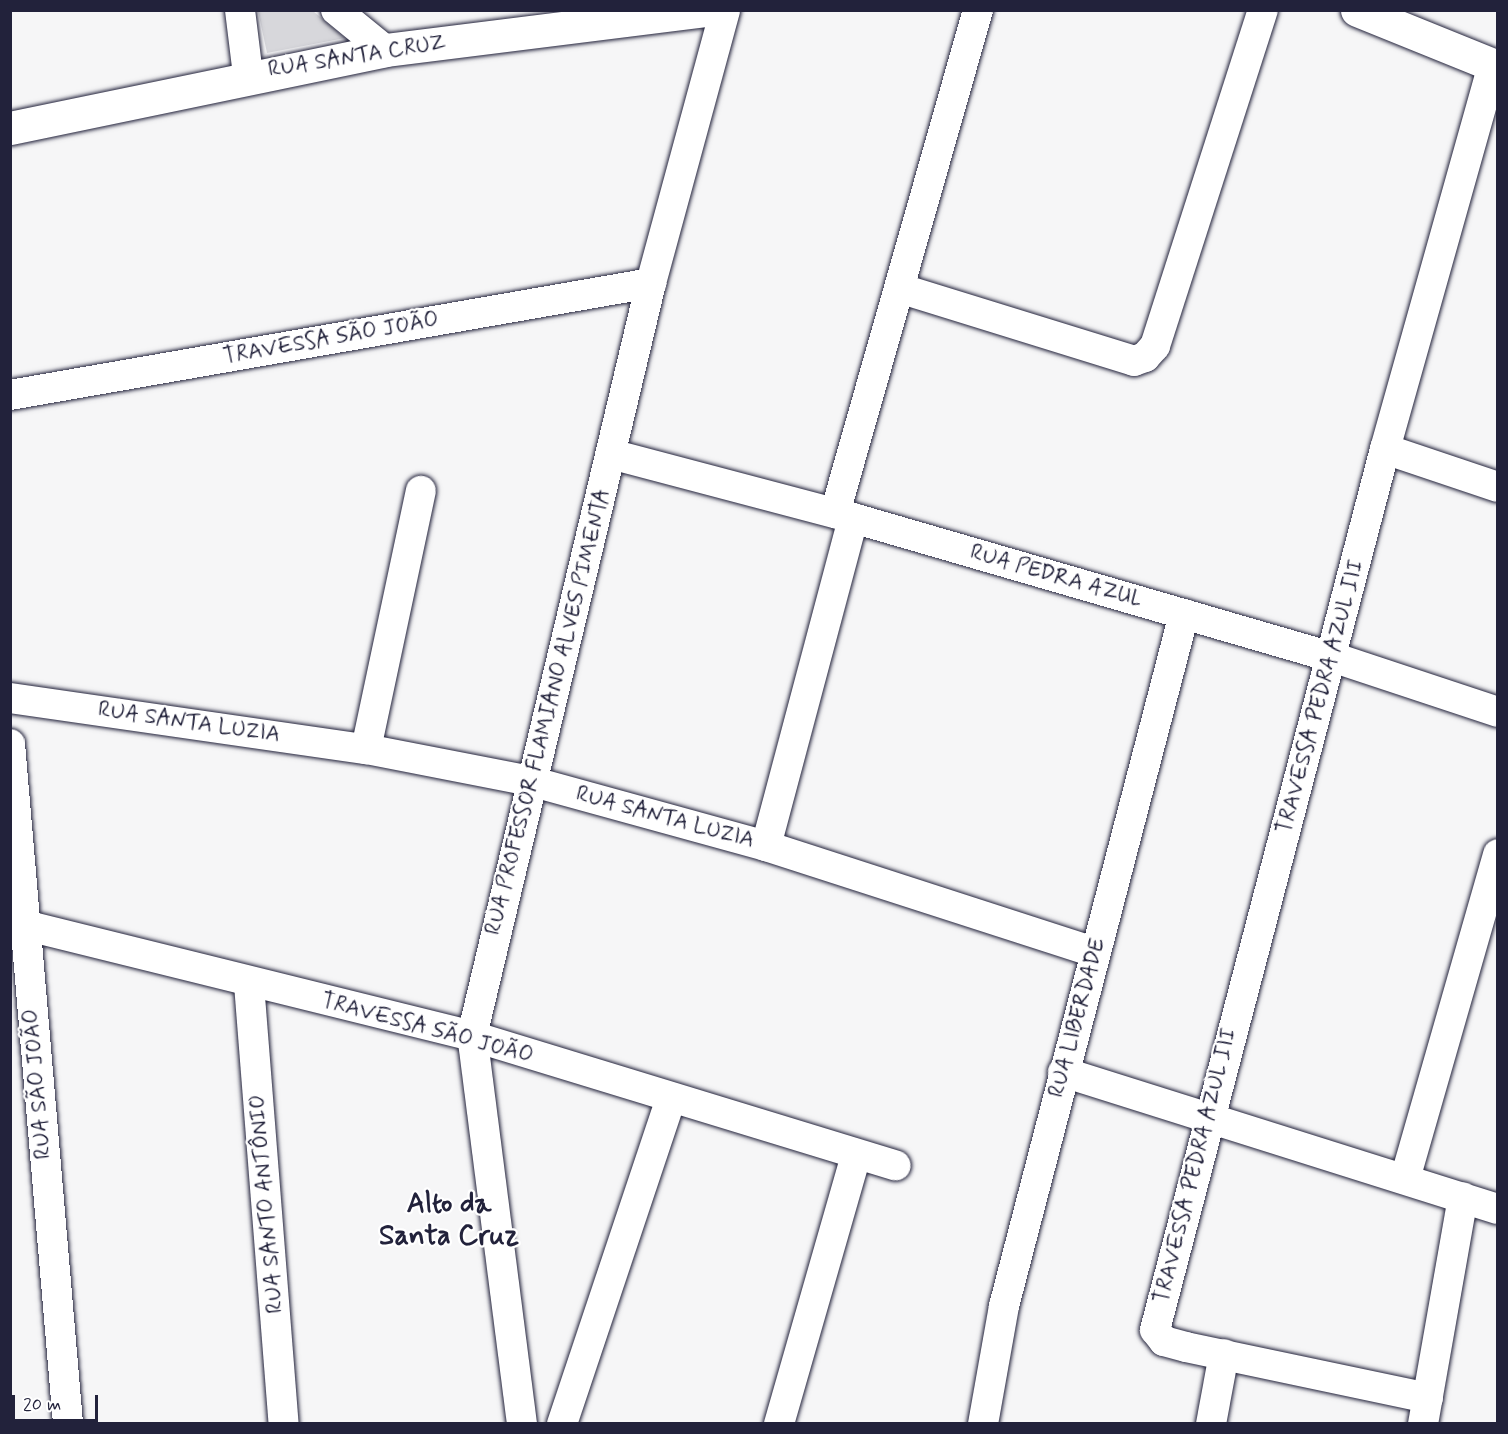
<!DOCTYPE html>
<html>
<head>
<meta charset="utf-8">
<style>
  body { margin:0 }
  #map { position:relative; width:1508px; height:1434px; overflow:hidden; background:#f6f6f7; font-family:Mynerve,sans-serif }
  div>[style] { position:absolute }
  .green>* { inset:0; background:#d7d7db }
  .roads { filter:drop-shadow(0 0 2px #22223b) drop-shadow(0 0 2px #22223b) }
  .minor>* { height:30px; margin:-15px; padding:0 15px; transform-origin:15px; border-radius:15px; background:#fff }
  .major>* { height:33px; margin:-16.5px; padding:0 16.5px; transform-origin:16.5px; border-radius:16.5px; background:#fff }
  span { translate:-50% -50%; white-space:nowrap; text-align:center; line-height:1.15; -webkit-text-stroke:4.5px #fff; paint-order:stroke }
  .street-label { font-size:22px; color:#22223b }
  .district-label { font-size:28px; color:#22223b; font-weight:700 }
  .frame { position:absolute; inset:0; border:12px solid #22223b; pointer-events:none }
  .scale { position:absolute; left:12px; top:1395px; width:86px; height:27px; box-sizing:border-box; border:3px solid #22223b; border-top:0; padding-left:8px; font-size:18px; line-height:21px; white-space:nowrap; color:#22223b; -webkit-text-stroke:4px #fff; paint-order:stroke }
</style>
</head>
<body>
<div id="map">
  <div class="green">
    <div style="clip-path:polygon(258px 11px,313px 11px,345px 38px,267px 53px)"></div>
  </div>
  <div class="roads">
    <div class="minor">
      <div style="left:240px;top:10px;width:65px;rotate:83deg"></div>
      <div style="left:336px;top:10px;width:63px;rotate:39.2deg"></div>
      <div style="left:902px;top:289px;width:243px;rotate:17.2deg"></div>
      <div style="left:1134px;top:361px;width:12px;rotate:-20deg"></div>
      <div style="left:1145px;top:357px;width:15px;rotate:-48deg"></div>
      <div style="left:1155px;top:346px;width:353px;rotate:-72.2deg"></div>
      <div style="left:10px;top:395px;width:651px;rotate:-9.91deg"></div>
      <div style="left:1385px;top:449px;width:119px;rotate:18.6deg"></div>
      <div style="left:611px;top:454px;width:250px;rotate:14.8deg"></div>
      <div style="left:853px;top:518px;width:499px;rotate:16.2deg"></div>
      <div style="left:1332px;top:657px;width:175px;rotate:18.3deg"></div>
      <div style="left:835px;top:513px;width:523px;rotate:-74.13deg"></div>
      <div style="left:10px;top:698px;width:360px;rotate:8.2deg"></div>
      <div style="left:366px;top:749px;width:167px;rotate:11deg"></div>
      <div style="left:530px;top:781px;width:245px;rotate:15.4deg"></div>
      <div style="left:766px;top:846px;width:346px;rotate:17.9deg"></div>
      <div style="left:10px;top:744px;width:682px;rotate:85.12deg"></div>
      <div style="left:366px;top:749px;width:264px;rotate:-78deg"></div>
      <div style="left:766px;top:846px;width:339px;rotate:-75.1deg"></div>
      <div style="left:24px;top:925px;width:462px;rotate:13.9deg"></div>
      <div style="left:472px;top:1036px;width:443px;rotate:17deg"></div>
      <div style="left:249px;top:984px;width:441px;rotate:85.5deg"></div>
      <div style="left:1063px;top:1072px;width:456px;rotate:17.5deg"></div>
      <div style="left:1405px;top:1179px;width:338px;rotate:-74deg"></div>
      <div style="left:1428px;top:1398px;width:247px;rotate:-168.1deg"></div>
      <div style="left:1186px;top:1347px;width:23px;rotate:-165deg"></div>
      <div style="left:1164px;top:1341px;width:14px;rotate:-129deg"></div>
      <div style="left:1155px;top:1330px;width:911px;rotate:-75.37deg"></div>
      <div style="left:1385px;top:449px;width:399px;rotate:-74.3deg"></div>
      <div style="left:522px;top:1424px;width:391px;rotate:-97.3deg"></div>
      <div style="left:472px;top:1036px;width:774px;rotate:-76.63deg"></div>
      <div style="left:651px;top:283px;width:283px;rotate:-74.8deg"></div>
      <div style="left:562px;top:1424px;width:341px;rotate:-71.5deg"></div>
      <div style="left:779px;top:1424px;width:280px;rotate:-74deg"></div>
      <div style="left:983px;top:1424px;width:120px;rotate:-79.9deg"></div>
      <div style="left:1004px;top:1306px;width:715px;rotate:-75.42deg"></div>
      <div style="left:1211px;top:1424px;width:71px;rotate:-79.5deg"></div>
      <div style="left:1423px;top:1424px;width:230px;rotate:-80deg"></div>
    </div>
    <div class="major">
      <div style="left:1357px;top:10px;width:152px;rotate:22deg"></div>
      <div style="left:10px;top:128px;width:383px;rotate:-11.7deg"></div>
      <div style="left:385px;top:50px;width:324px;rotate:-7.1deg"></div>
    </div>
  </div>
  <div class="street-label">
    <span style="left:357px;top:57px;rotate:-9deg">RUA SANTA CRUZ</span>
    <span style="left:331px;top:339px;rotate:-10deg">TRAVESSA SÃO JOÃO</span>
    <span style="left:1056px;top:577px;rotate:16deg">RUA PEDRA AZUL</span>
    <span style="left:1321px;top:697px;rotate:-75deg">TRAVESSA PEDRA AZUL III</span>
    <span style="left:549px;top:712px;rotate:-76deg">RUA PROFESSOR FLAMIANO ALVES PIMENTA</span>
    <span style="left:189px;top:723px;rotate:8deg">RUA SANTA LUZIA</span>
    <span style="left:665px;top:818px;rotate:15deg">RUA SANTA LUZIA</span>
    <span style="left:1078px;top:1018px;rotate:-75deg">RUA LIBERDADE</span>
    <span style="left:427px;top:1029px;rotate:15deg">TRAVESSA SÃO JOÃO</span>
    <span style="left:38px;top:1084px;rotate:-95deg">RUA SÃO JOÃO</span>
    <span style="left:1196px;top:1166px;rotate:-76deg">TRAVESSA PEDRA AZUL III</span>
    <span style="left:267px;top:1204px;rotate:-95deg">RUA SANTO ANTÔNIO</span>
  </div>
  <div class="district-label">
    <span style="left:449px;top:1221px">Alto da<br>Santa Cruz</span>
  </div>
  <div class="frame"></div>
  <div class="scale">20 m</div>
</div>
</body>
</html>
